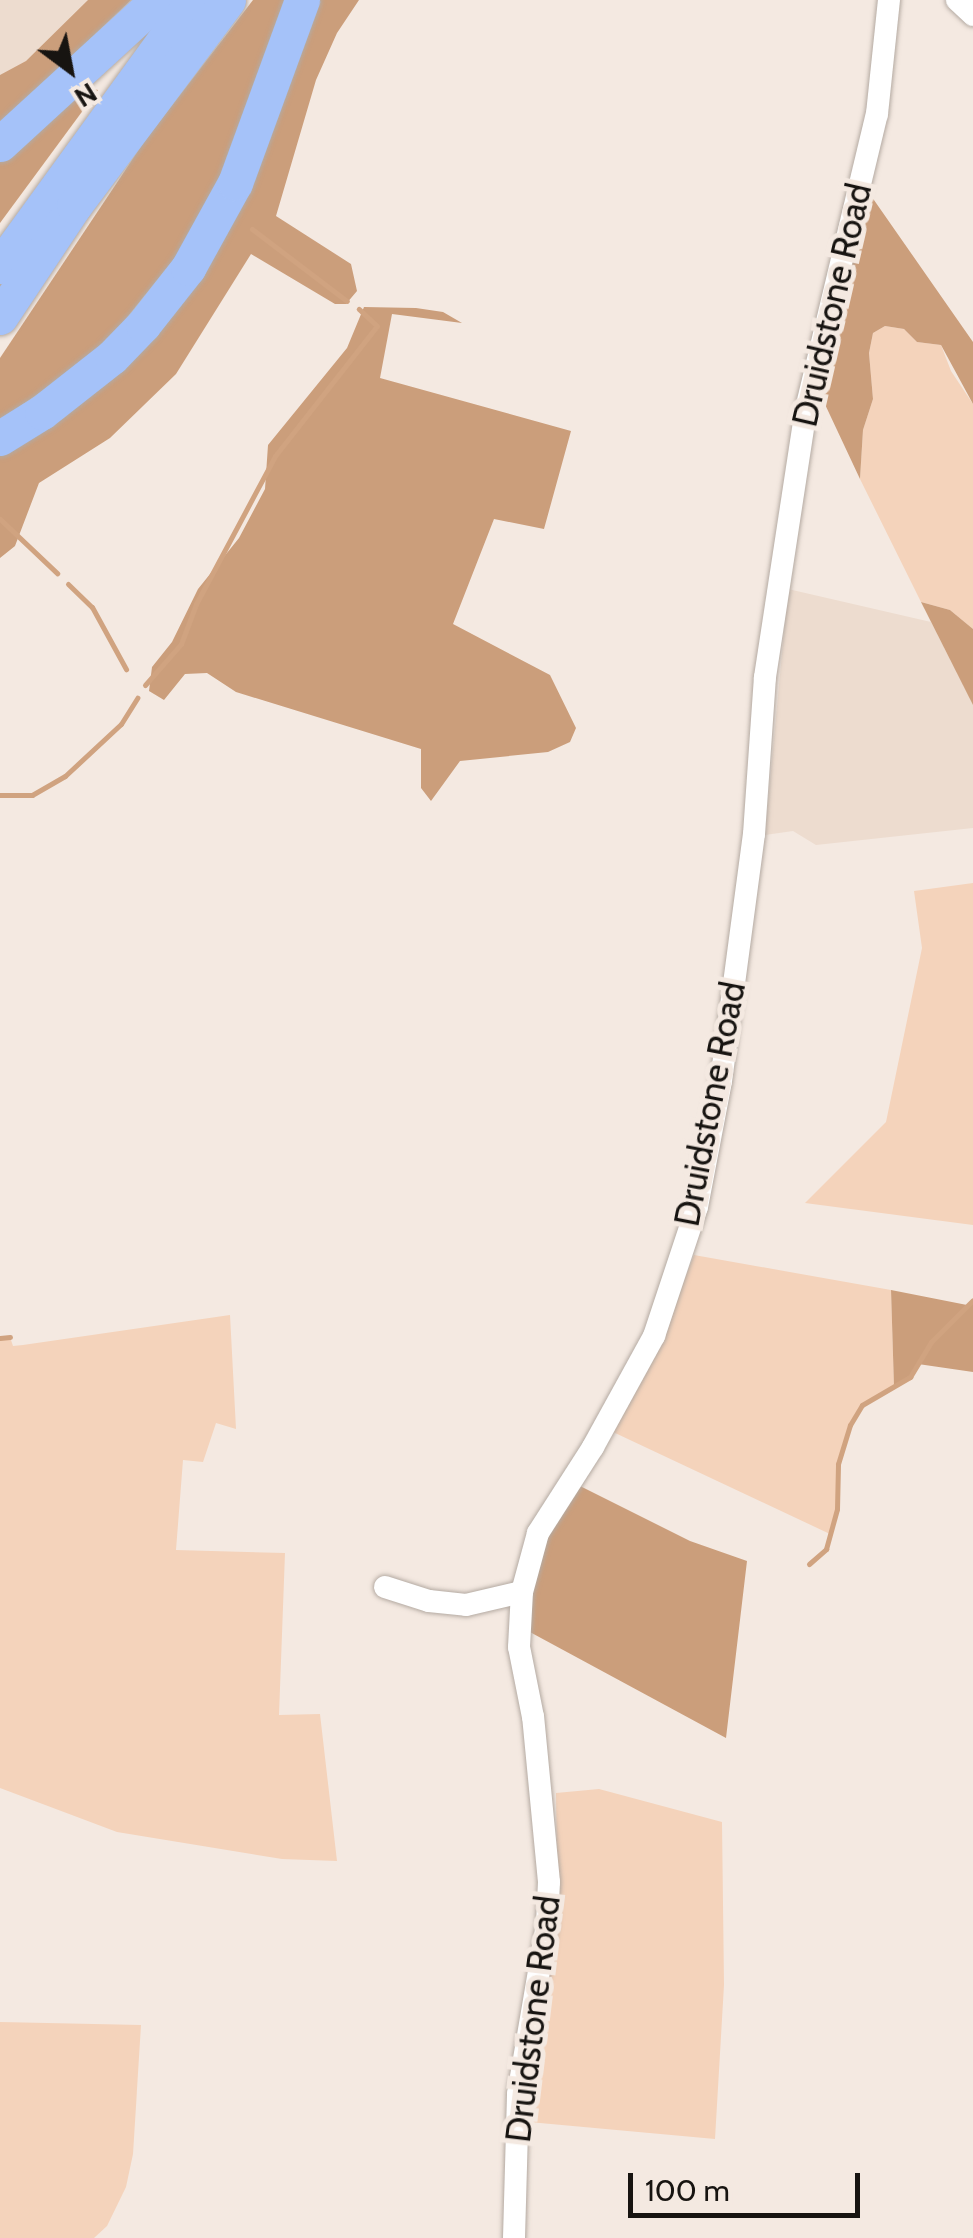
<!DOCTYPE html>
<html>
<head>
<meta charset="utf-8">
<style>
  body { margin:0 }
  #map { position:relative; width:973px; height:2238px; overflow:hidden; background:#f4e9e1; font-family:Cabin,sans-serif }
  div>[style] { position:absolute }
  .built>* { inset:0; background:#eddccf }
  .green>* { inset:0; background:#f4d3bb }
  .forest>* { inset:0; background:#cb9e7b }
  .stream>* { height:5px; margin:-2.5px; padding:0 2.5px; transform-origin:2.5px; border-radius:2.5px; background:#d0a380 }
  .roads { filter:drop-shadow(0 0 2px #b4aaa2) drop-shadow(0 0 2px #b4aaa2) }
  .minor>* { height:22px; margin:-11px; padding:0 11px; transform-origin:11px; border-radius:11px; background:#fff }
  .highway>* { height:35px; margin:-17.5px; padding:0 17.5px; transform-origin:17.5px; border-radius:17.5px; background:#a5c2f9 }
  span { translate:-50% -50%; white-space:nowrap; text-align:center; line-height:1.15; -webkit-text-stroke:10px #f4e9e1; paint-order:stroke }
  .street-label { font-size:35px; color:#171411 }
  .north { position:absolute; left:20px; top:20px; width:100px; height:100px; -webkit-text-stroke:8px #f4e9e1; paint-order:stroke; rotate:148deg; font-size:28px; font-weight:700; line-height:40px; text-align:center; color:#171411 }
  .north::after { content:''; display:block; margin:auto; width:35px; height:45px; background:#171411; clip-path:polygon(50% 0,100% 100%,50% 72%,0 100%) }
  .scale { position:absolute; left:628px; top:2173px; width:232px; height:45px; box-sizing:border-box; border:5px solid #171411; border-top:0; padding-left:12px; font-size:30px; line-height:35px; white-space:nowrap; color:#171411; -webkit-text-stroke:8px #f4e9e1; paint-order:stroke }
</style>
</head>
<body>
<div id="map">
  <div class="built">
    <div style="clip-path:polygon(0 0,96px 0,0 91px)"></div>
    <div style="clip-path:polygon(788px 589px,931px 622px,973px 704px,973px 828px,816px 845px,793px 831px,765px 835px)"></div>
  </div>
  <div class="green">
    <div style="clip-path:polygon(885px 326px,904px 329px,917px 342px,941px 345px,951px 371px,973px 404px,973px 629px,950px 610px,921px 602px,860px 479px,863px 430px,873px 399px,869px 353px,873px 333px)"></div>
    <div style="clip-path:polygon(973px 883px,973px 1225px,805px 1203px,886px 1122px,922px 948px,914px 891px)"></div>
    <div style="clip-path:polygon(694px 1255px,891px 1290px,894px 1387px,862px 1405px,850px 1425px,838px 1464px,837px 1509px,830px 1534px,613px 1432px,665px 1330px)"></div>
    <div style="clip-path:polygon(230px 1315px,236px 1429px,216px 1423px,203px 1462px,183px 1460px,176px 1550px,285px 1553px,279px 1715px,320px 1714px,337px 1861px,282px 1859px,117px 1832px,0 1788px,0 1338px,10px 1337px,13px 1346px,23px 1345px)"></div>
    <div style="clip-path:polygon(599px 1789px,722px 1822px,724px 1985px,715px 2139px,529px 2122px,523px 2098px,557px 1873px,556px 1793px)"></div>
    <div style="clip-path:polygon(0 2022px,141px 2025px,133px 2154px,126px 2187px,107px 2226px,94px 2238px,0 2238px)"></div>
  </div>
  <div class="forest">
    <div style="clip-path:polygon(88px 0,131px 0,0 124px,0 75px,26px 61px)"></div>
    <div style="clip-path:polygon(253px 0,287px 0,218px 183px,178px 254px,112px 336px,77px 367px,0 420px,0 358px,144px 142px)"></div>
    <div style="clip-path:polygon(315px 0,359px 0,337px 33px,316px 80px,276px 216px,351px 264px,357px 291px,346px 304px,335px 304px,251px 254px,176px 374px,110px 438px,39px 483px,15px 546px,0 558px,0 453px,151px 334px)"></div>
    <div style="clip-path:polygon(85px 87px,98px 90px,0 223px,0 159px)"></div>
    <div style="clip-path:polygon(867px 190px,973px 342px,973px 404px,941px 345px,917px 342px,904px 329px,885px 326px,873px 333px,869px 353px,873px 399px,863px 430px,860px 479px,822px 398px)"></div>
    <div style="clip-path:polygon(364px 307px,416px 308px,443px 312px,462px 323px,392px 314px,380px 378px,571px 431px,544px 529px,494px 519px,453px 624px,550px 675px,576px 728px,570px 742px,548px 752px,460px 761px,431px 801px,421px 788px,421px 749px,236px 692px,207px 673px,185px 674px,164px 700px,149px 691px,152px 667px,172px 642px,198px 589px,239px 538px,265px 489px,268px 445px,347px 348px)"></div>
    <div style="clip-path:polygon(921px 602px,950px 610px,973px 629px,973px 705px)"></div>
    <div style="clip-path:polygon(891px 1290px,967px 1305px,973px 1300px,973px 1372px,918px 1364px,910px 1377px,894px 1387px)"></div>
    <div style="clip-path:polygon(578px 1485px,690px 1541px,747px 1561px,726px 1738px,528px 1631px,529px 1593px,543px 1538px)"></div>
  </div>
  <div class="stream">
    <div style="left:252px;top:229px;width:119px;rotate:37.2deg"></div>
    <div style="left:0;top:519px;width:79px;rotate:43.5deg"></div>
    <div style="left:68px;top:584px;width:33px;rotate:44deg"></div>
    <div style="left:92px;top:607px;width:71px;rotate:61.3deg"></div>
    <div style="left:145px;top:685px;width:55px;rotate:-48.7deg"></div>
    <div style="left:181px;top:644px;width:43px;rotate:-69.4deg"></div>
    <div style="left:196px;top:604px;width:168px;rotate:-61.9deg"></div>
    <div style="left:275px;top:456px;width:165px;rotate:-51.9deg"></div>
    <div style="left:377px;top:326px;width:25px;rotate:-137deg"></div>
    <div style="left:0;top:795px;width:32px"></div>
    <div style="left:32px;top:795px;width:38px;rotate:-30deg"></div>
    <div style="left:65px;top:776px;width:76px;rotate:-42.9deg"></div>
    <div style="left:121px;top:724px;width:31px;rotate:-58deg"></div>
    <div style="left:0;top:1338px;width:10px;rotate:-6deg"></div>
    <div style="left:809px;top:1564px;width:23px;rotate:-41deg"></div>
    <div style="left:826px;top:1549px;width:41px;rotate:-74.6deg"></div>
    <div style="left:837px;top:1509px;width:45px;rotate:-88.7deg"></div>
    <div style="left:838px;top:1464px;width:41px;rotate:-72.9deg"></div>
    <div style="left:850px;top:1425px;width:23px;rotate:-59deg"></div>
    <div style="left:862px;top:1405px;width:56px;rotate:-30.3deg"></div>
    <div style="left:910px;top:1377px;width:41px;rotate:-59deg"></div>
    <div style="left:931px;top:1342px;width:59px;rotate:-45deg"></div>
  </div>
  <div class="roads">
    <div class="minor">
      <div style="left:957px;top:0;width:22px;rotate:43deg"></div>
      <div style="left:385px;top:1587px;width:46px;rotate:17.7deg"></div>
      <div style="left:429px;top:1601px;width:37px;rotate:6deg"></div>
      <div style="left:466px;top:1605px;width:57px;rotate:-13.1deg"></div>
      <div style="left:514px;top:2238px;width:144px;rotate:-88.4deg"></div>
      <div style="left:518px;top:2094px;width:172px;rotate:-80.3deg"></div>
      <div style="left:547px;top:1924px;width:42px;rotate:-87.3deg"></div>
      <div style="left:549px;top:1882px;width:166px;rotate:-95.5deg"></div>
      <div style="left:533px;top:1717px;width:71px;rotate:-101.3deg"></div>
      <div style="left:519px;top:1647px;width:55px;rotate:-86.9deg"></div>
      <div style="left:522px;top:1592px;width:61px;rotate:-74.8deg"></div>
      <div style="left:538px;top:1533px;width:102px;rotate:-57.4deg"></div>
      <div style="left:593px;top:1447px;width:127px;rotate:-61.2deg"></div>
      <div style="left:654px;top:1336px;width:136px;rotate:-71.6deg"></div>
      <div style="left:697px;top:1207px;width:128px;rotate:-79.2deg"></div>
      <div style="left:721px;top:1081px;width:249px;rotate:-82.4deg"></div>
      <div style="left:754px;top:834px;width:157px;rotate:-86deg"></div>
      <div style="left:765px;top:677px;width:271px;rotate:-81.3deg"></div>
      <div style="left:806px;top:409px;width:303px;rotate:-76.5deg"></div>
      <div style="left:877px;top:114px;width:115px;rotate:-84deg"></div>
    </div>
    <div class="highway">
      <div style="left:0;top:144px;width:213px;rotate:-42.5deg"></div>
      <div style="left:0;top:266px;width:329px;rotate:-54deg"></div>
      <div style="left:0;top:317px;width:133px;rotate:-56.3deg"></div>
      <div style="left:74px;top:206px;width:257px;rotate:-53.2deg"></div>
      <div style="left:0;top:438px;width:49px;rotate:-31.8deg"></div>
      <div style="left:42px;top:412px;width:89px;rotate:-38.2deg"></div>
      <div style="left:112px;top:357px;width:45px;rotate:-45.9deg"></div>
      <div style="left:143px;top:325px;width:73px;rotate:-51.7deg"></div>
      <div style="left:188px;top:268px;width:97px;rotate:-61.1deg"></div>
      <div style="left:235px;top:183px;width:195px;rotate:-69.9deg"></div>
    </div>
  </div>
  <div class="street-label">
    <span style="left:832px;top:305px;rotate:-77deg">Druidstone Road</span>
    <span style="left:710px;top:1104px;rotate:-79deg">Druidstone Road</span>
    <span style="left:533px;top:2019px;rotate:-83deg">Druidstone Road</span>
  </div>
  <div class="north">N</div>
  <div class="scale">100 m</div>
</div>
</body>
</html>
